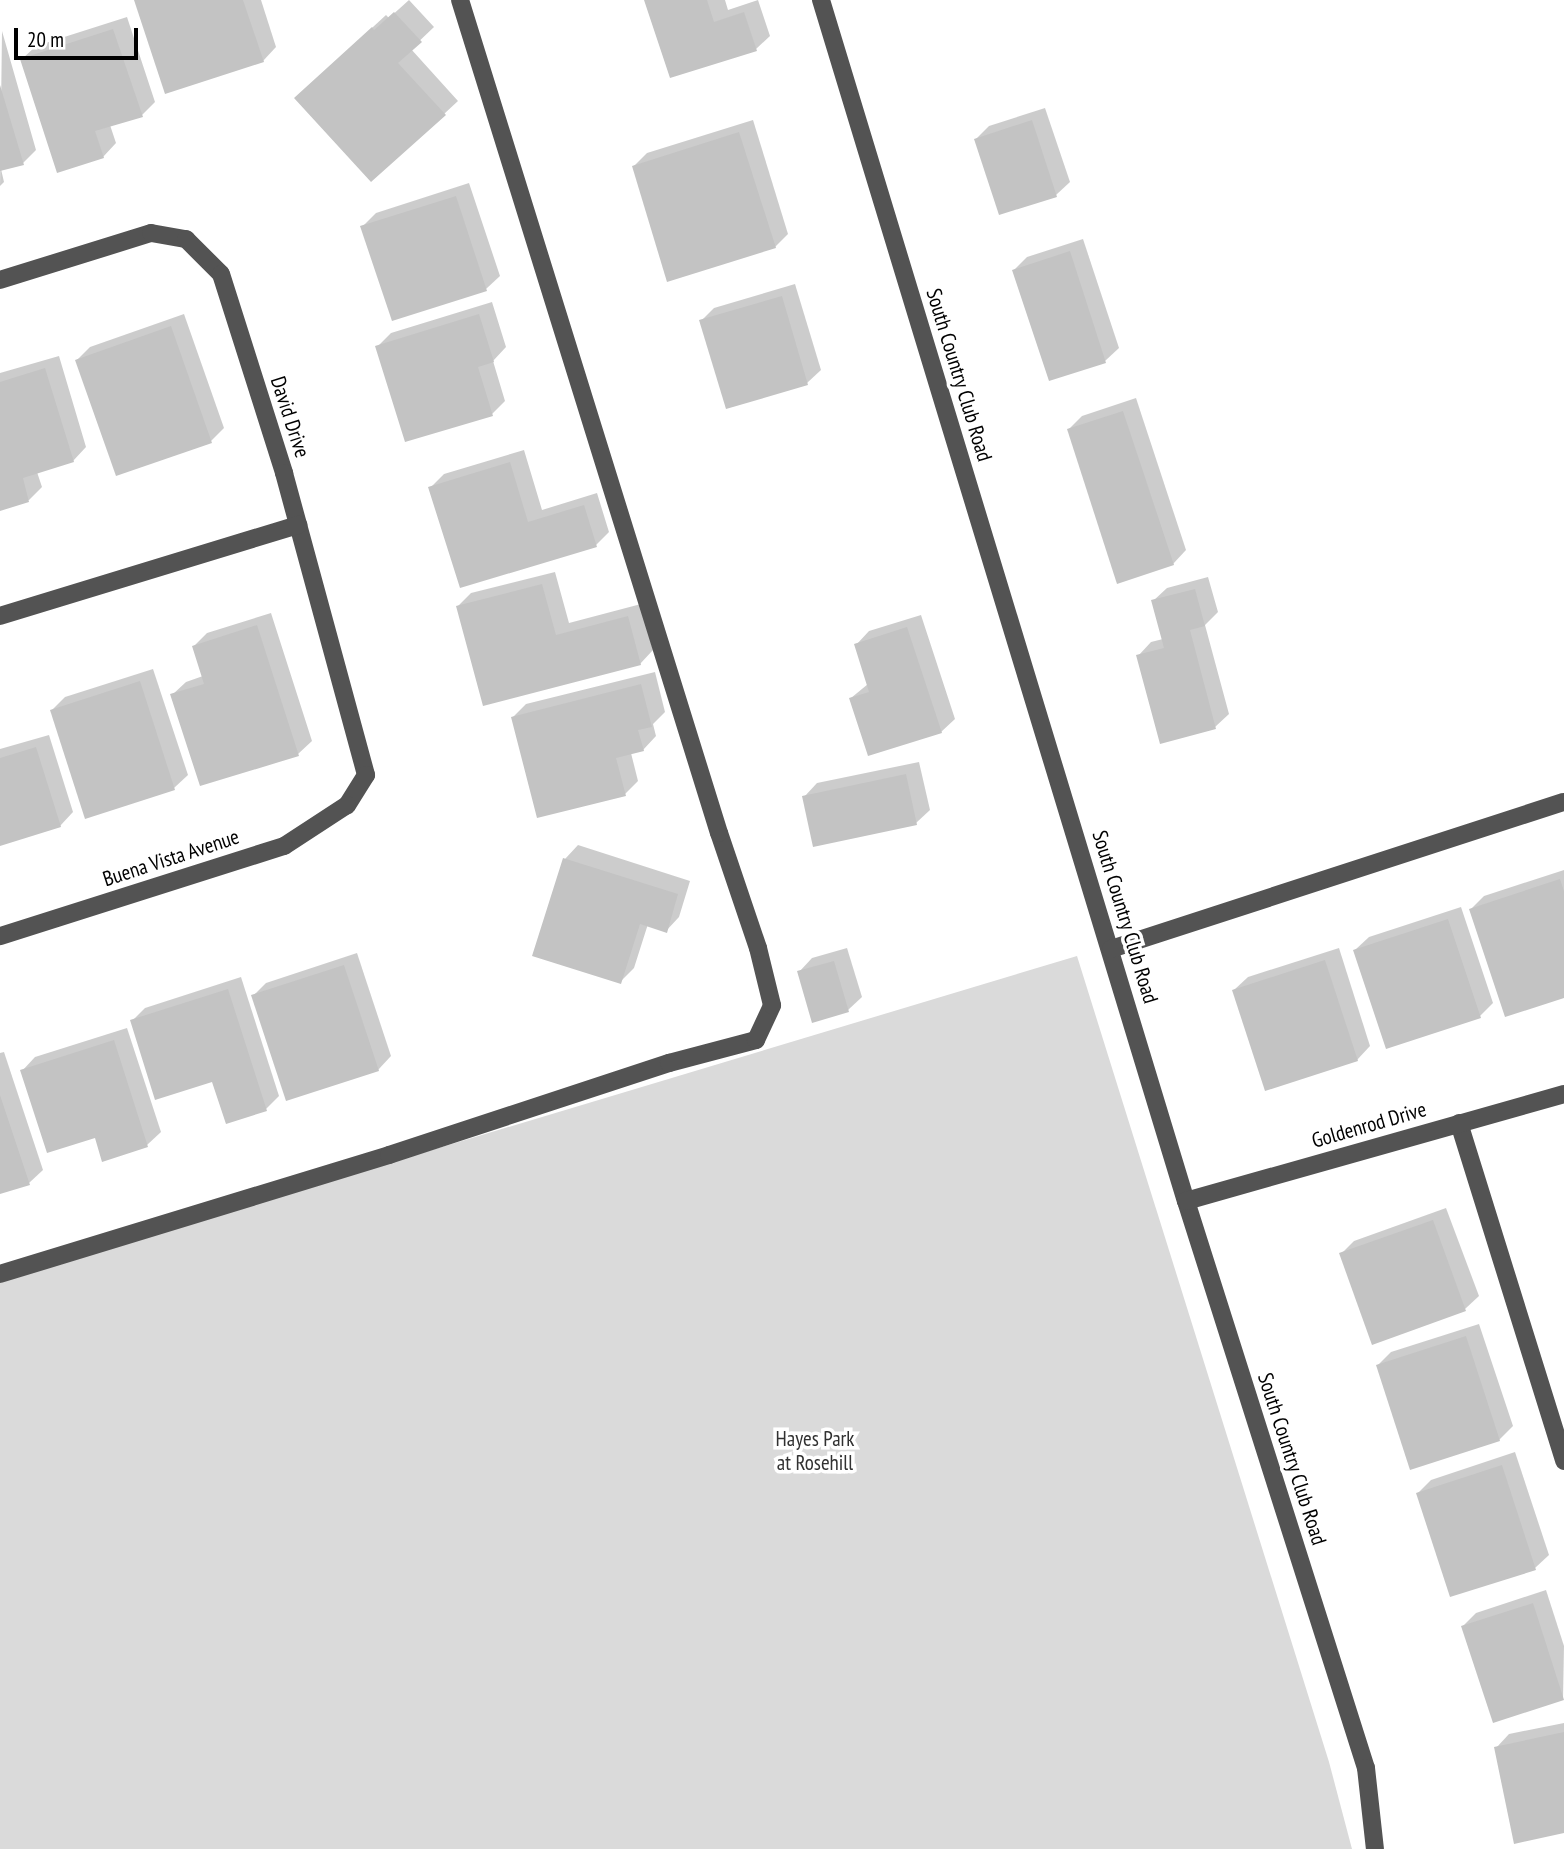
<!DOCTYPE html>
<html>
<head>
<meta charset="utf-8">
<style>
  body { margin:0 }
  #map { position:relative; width:1564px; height:1849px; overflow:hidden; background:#fff; font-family:"PT Sans Narrow",sans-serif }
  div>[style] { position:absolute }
  .green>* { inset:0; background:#dadada }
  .shadow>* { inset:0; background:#0003 }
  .building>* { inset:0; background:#c3c3c3 }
  .minor>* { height:18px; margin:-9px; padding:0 9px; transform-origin:9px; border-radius:9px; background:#535353 }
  span { translate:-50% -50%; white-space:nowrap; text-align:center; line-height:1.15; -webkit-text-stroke:7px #fff; paint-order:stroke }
  .street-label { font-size:21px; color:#000 }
  .park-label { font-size:21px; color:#313131 }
  .scale { position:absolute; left:14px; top:28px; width:124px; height:32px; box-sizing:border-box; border:4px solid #000; border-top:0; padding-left:9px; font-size:21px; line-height:24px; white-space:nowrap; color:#000; -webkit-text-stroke:5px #fff; paint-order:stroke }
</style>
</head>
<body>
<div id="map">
  <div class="green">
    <div style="clip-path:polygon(1077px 956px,1329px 1762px,1352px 1849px,0 1849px,0 1280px)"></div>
  </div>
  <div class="shadow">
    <div style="clip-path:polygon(136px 0,261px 0,276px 47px,263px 61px)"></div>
    <div style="clip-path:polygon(409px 0,434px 27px,411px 49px,458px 101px,444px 114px,310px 85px,386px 15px,389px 18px)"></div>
    <div style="clip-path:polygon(646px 0,725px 0,728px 10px,758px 0,770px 36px,756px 49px)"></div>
    <div style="clip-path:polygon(127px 17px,155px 102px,142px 115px,110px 125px,116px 143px,103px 157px,22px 59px,36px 46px)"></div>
    <div style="clip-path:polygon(2px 31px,36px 150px,23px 163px,1px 169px,4px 182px,0 186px)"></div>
    <div style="clip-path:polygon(1045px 108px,1070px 182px,1056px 195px,1000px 213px,976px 139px,989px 126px)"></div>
    <div style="clip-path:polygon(753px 120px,788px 234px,775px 247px,634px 166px,647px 153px)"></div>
    <div style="clip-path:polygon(469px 183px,500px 276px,486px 289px,362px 227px,376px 213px)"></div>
    <div style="clip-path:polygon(1083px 239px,1119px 348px,1105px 361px,1014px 270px,1027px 257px)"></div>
    <div style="clip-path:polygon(795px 284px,821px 370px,807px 383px,727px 407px,701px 321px,714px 308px)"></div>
    <div style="clip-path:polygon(492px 302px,506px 347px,493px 361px,505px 401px,492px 414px,377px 347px,391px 333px)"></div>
    <div style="clip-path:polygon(184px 314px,224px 428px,211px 441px,77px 360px,90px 347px)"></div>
    <div style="clip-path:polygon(59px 356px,86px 447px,73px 461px,37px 472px,42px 487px,29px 500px,0 509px,0 373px)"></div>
    <div style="clip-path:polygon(1136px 398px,1186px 550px,1173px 564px,1069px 429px,1082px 416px)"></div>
    <div style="clip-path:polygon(524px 450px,542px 510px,597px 493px,609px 532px,596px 545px,461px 586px,430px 488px,444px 474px)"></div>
    <div style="clip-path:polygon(555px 572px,569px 623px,641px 604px,653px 650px,640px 664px,458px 606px,471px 593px)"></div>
    <div style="clip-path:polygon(1208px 577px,1218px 612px,1205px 625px,1229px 714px,1215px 727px,1138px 656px,1151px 642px,1163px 639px,1153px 601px,1167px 588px)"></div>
    <div style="clip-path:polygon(271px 613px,312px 741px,298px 754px,201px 784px,172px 695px,186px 682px,203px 676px,194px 646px,207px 633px)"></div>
    <div style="clip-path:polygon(921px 615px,955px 719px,941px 732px,851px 698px,868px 684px,856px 645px,869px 631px)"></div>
    <div style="clip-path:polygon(153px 669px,188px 775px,174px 788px,52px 710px,65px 697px)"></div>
    <div style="clip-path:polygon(655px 672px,665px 712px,653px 724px,656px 736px,643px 750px,631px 753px,638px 781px,625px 794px,513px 717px,526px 704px)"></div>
    <div style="clip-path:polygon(49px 735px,73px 812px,60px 826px,0 844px,0 749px)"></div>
    <div style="clip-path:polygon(919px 762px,930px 810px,916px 823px,804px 797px,817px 783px)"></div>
    <div style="clip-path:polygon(578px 845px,690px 881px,679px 917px,666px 931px,648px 924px,634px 968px,620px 982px,535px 955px,565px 859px)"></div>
    <div style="clip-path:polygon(1564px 870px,1564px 996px,1471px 909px,1484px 896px)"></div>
    <div style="clip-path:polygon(1461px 907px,1493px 1003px,1480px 1016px,1355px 950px,1369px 937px)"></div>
    <div style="clip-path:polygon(847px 948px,862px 997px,848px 1010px,799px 972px,812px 958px)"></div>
    <div style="clip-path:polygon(1339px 948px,1370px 1046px,1357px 1060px,1234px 990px,1248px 977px)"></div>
    <div style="clip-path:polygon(357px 953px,391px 1056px,378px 1070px,253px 996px,266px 983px)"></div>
    <div style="clip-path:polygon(241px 977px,279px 1096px,266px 1109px,213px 1080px,132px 1021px,145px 1008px)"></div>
    <div style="clip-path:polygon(127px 1028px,161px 1132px,147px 1145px,96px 1136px,22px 1071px,35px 1057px)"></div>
    <div style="clip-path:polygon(4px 1052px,43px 1170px,29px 1183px,0 1193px,0 1053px)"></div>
    <div style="clip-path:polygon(1446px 1208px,1479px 1296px,1465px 1309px,1341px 1254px,1354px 1241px)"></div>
    <div style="clip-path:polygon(1479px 1324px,1513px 1426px,1499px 1440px,1377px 1366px,1391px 1352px)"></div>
    <div style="clip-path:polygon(1515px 1452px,1549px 1555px,1535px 1568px,1451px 1595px,1418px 1493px,1431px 1480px)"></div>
    <div style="clip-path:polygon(1546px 1590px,1564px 1646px,1563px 1699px,1463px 1626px,1476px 1613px)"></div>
    <div style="clip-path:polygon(1564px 1723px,1564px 1832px,1496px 1748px,1509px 1734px)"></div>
  </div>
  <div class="building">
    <div style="clip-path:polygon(134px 0,243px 0,264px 62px,165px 94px)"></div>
    <div style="clip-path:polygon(644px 0,707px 0,714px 22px,744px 12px,757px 51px,670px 78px)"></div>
    <div style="clip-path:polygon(394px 12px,422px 42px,398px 63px,446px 115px,371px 182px,294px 98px,372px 27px,374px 30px)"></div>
    <div style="clip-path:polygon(113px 29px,143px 117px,95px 131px,104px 158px,57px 173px,20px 59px)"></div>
    <div style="clip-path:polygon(0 85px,24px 165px,0 171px)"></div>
    <div style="clip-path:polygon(1032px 120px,1057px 197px,999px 215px,974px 139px)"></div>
    <div style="clip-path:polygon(739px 132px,776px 248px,667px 282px,632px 166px)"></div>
    <div style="clip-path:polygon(456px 196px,487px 291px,392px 321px,360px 226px)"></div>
    <div style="clip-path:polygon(1070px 251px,1106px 363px,1049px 381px,1012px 270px)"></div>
    <div style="clip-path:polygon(782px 296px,808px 385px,726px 409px,699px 320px)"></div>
    <div style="clip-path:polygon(479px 314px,494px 362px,478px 367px,493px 416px,405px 442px,375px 346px)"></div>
    <div style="clip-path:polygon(171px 326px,212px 443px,116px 476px,75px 360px)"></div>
    <div style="clip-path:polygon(45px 368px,74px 462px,23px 478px,29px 502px,0 511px,0 382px)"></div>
    <div style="clip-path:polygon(1123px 411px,1174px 565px,1117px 584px,1067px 429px)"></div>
    <div style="clip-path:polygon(510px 462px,528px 522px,584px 505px,597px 547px,460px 588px,428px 487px)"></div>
    <div style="clip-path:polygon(542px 584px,556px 635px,628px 616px,641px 665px,483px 706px,456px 606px)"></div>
    <div style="clip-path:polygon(1195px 589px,1205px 626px,1190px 630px,1216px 729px,1160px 744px,1136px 655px,1164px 648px,1151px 600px)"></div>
    <div style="clip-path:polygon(257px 625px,299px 756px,200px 786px,170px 694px,204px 684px,192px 646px)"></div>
    <div style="clip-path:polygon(907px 627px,942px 733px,868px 756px,849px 698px,869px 692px,854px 644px)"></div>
    <div style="clip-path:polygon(140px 681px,175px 790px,85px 819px,50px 710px)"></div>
    <div style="clip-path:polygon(641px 684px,652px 727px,638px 730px,644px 751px,616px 758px,626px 796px,537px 818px,511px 717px)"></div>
    <div style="clip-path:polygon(36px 747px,61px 827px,0 846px,0 758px)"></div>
    <div style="clip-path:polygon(906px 774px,917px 825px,813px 847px,802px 796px)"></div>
    <div style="clip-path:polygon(563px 858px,678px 894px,667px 933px,640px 924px,621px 984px,532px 956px)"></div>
    <div style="clip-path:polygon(1560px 879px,1564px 891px,1564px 998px,1505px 1017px,1469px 909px)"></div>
    <div style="clip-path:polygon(1448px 919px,1481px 1018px,1386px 1049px,1353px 950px)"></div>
    <div style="clip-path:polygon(1325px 960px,1358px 1061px,1265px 1091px,1232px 990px)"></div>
    <div style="clip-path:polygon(834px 961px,849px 1012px,812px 1023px,797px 971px)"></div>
    <div style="clip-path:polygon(344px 965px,379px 1071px,286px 1101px,251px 995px)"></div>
    <div style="clip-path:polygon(228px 989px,267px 1111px,226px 1124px,212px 1082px,155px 1100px,130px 1020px)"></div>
    <div style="clip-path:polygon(114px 1040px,148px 1147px,102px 1162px,95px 1138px,47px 1153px,20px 1070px)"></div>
    <div style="clip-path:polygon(0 1095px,30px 1185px,0 1194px)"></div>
    <div style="clip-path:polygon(1433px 1220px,1466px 1311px,1372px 1345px,1339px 1253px)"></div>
    <div style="clip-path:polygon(1466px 1336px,1500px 1441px,1410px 1470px,1376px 1365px)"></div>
    <div style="clip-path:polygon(1502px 1465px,1536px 1570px,1450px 1597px,1416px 1493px)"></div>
    <div style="clip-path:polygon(1533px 1603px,1564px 1700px,1493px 1723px,1461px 1626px)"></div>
    <div style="clip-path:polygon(1564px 1732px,1564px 1833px,1514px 1844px,1494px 1747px)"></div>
  </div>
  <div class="minor">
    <div style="left:821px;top:0;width:1255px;rotate:73.1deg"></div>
    <div style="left:1186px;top:1201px;width:595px;rotate:72.39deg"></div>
    <div style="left:1366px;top:1768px;width:81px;rotate:83.7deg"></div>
    <div style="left:0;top:280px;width:158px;rotate:-17.3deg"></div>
    <div style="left:151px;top:233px;width:36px;rotate:10deg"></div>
    <div style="left:186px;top:239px;width:49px;rotate:45deg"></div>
    <div style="left:221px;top:274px;width:209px;rotate:72.4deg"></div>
    <div style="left:284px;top:473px;width:313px;rotate:74.8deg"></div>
    <div style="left:366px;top:775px;width:36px;rotate:122deg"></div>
    <div style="left:347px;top:805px;width:75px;rotate:146.9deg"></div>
    <div style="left:284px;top:846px;width:298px;rotate:162.4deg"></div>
    <div style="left:0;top:616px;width:312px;rotate:-17deg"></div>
    <div style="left:1111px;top:949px;width:476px;rotate:-18deg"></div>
    <div style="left:1459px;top:1123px;width:354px;rotate:72.7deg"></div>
    <div style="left:1186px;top:1201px;width:393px;rotate:-15.8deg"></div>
    <div style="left:0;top:1274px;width:407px;rotate:-17deg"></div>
    <div style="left:389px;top:1155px;width:295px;rotate:-18.2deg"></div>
    <div style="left:669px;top:1063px;width:90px;rotate:-14.8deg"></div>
    <div style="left:756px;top:1040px;width:38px;rotate:-65deg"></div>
    <div style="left:772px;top:1005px;width:59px;rotate:-103.8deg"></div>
    <div style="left:758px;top:948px;width:121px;rotate:-108.7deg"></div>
    <div style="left:719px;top:833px;width:872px;rotate:-107.27deg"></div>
  </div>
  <div class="street-label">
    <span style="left:959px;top:375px;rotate:73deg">South Country Club Road</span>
    <span style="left:290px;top:417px;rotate:72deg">David Drive</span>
    <span style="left:171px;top:858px;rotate:-18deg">Buena Vista Avenue</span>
    <span style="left:1125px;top:917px;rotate:73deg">South Country Club Road</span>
    <span style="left:1369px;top:1125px;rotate:-16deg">Goldenrod Drive</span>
    <span style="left:1292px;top:1459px;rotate:72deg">South Country Club Road</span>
  </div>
  <div class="park-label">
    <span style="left:815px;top:1451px">Hayes Park<br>at Rosehill</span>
  </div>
  <div class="scale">20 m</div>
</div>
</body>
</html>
